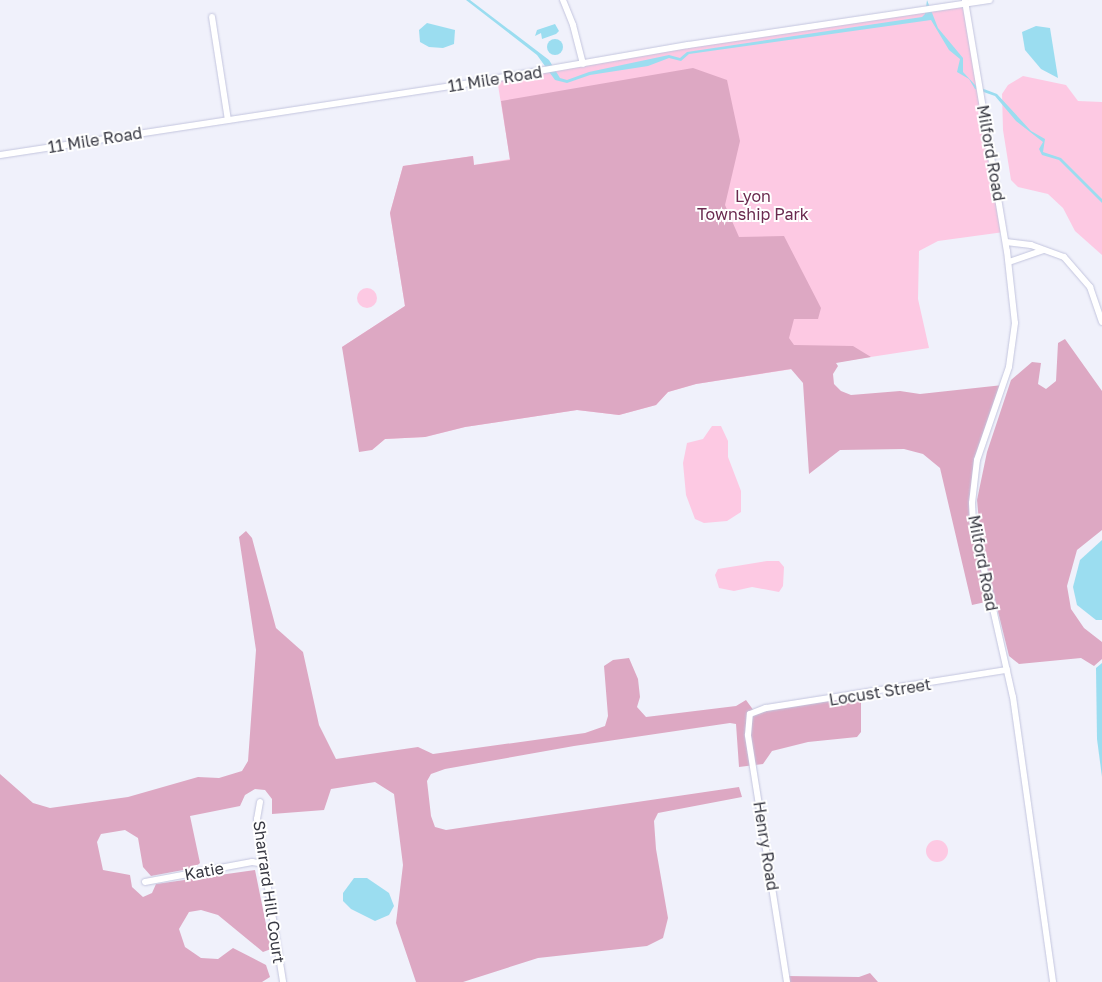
<!DOCTYPE html>
<html>
<head>
<meta charset="utf-8">
<style>
  body { margin:0 }
  #map { position:relative; width:1102px; height:982px; overflow:hidden; background:#f0f1fb; font-family:"Golos Text",sans-serif }
  div>[style] { position:absolute }
  .green>* { inset:0; background:#fdc9e3 }
  .round { border-radius:50% }
  .forest>* { inset:0; background:#dda8c3 }
  .water>* { inset:0; background:#9bddf0 }
  .roads { filter:drop-shadow(0 0 1px #c3c5de) drop-shadow(0 0 1px #c3c5de) }
  .minor>* { height:6px; margin:-3px; padding:0 3px; transform-origin:3px; border-radius:3px; background:#fff }
  span { translate:-50% -50%; white-space:nowrap; text-align:center; line-height:1.15; -webkit-text-stroke:4px #fff; paint-order:stroke }
  .street-label { font-size:16px; color:#383943 }
  .park-label { font-size:16px; color:#6a2a4f }
</style>
</head>
<body>
<div id="map">
  <div class="green">
    <div style="clip-path:polygon(965px 3px,1004px 232px,938px 241px,919px 251px,918px 299px,929px 348px,696px 384px,668px 392px,656px 405px,619px 415px,577px 410px,465px 427px,425px 437px,385px 439px,372px 450px,342px 347px,405px 306px,390px 213px,403px 166px,473px 156px,474px 165px,510px 159px,497px 79px,742px 36px)"></div>
    <div style="clip-path:polygon(1023px 76px,1066px 85px,1078px 101px,1102px 102px,1102px 255px,1075px 231px,1063px 208px,1048px 194px,1018px 187px,1011px 180px,1003px 130px,1002px 94px,1008px 85px)"></div>
    <div class="round" style="left:357px;top:288px;width:20px;height:20px"></div>
    <div style="clip-path:polygon(712px 426px,721px 426px,728px 441px,728px 457px,741px 491px,741px 512px,727px 521px,704px 523px,695px 519px,686px 495px,683px 463px,687px 443px,703px 439px)"></div>
    <div style="clip-path:polygon(767px 561px,779px 561px,784px 567px,783px 586px,779px 592px,752px 587px,734px 591px,719px 588px,715px 575px,718px 569px)"></div>
    <div class="round" style="left:926px;top:840px;width:22px;height:22px"></div>
  </div>
  <div class="forest">
    <div style="clip-path:polygon(693px 68px,727px 80px,740px 141px,725px 205px,739px 237px,784px 236px,821px 308px,818px 319px,794px 319px,789px 338px,794px 345px,853px 346px,871px 357px,836px 363px,838px 366px,833px 374px,834px 384px,841px 391px,851px 395px,900px 391px,920px 394px,1003px 385px,977px 460px,972px 503px,990px 601px,972px 605px,940px 468px,923px 454px,904px 449px,840px 450px,809px 474px,803px 383px,791px 369px,696px 384px,668px 392px,656px 405px,619px 415px,577px 410px,465px 427px,425px 437px,385px 439px,372px 450px,359px 452px,342px 347px,405px 306px,390px 213px,403px 166px,473px 156px,474px 165px,510px 160px,501px 101px)"></div>
    <div style="clip-path:polygon(1065px 339px,1102px 391px,1102px 530px,1077px 550px,1067px 586px,1071px 609px,1084px 628px,1102px 642px,1102px 659px,1094px 666px,1081px 658px,1019px 664px,1009px 656px,981px 543px,977px 500px,987px 452px,1011px 380px,1032px 362px,1041px 363px,1038px 384px,1046px 389px,1056px 381px,1058px 343px)"></div>
    <div style="clip-path:polygon(246px 531px,252px 538px,276px 628px,303px 652px,319px 725px,336px 759px,418px 747px,433px 754px,585px 733px,605px 726px,608px 716px,604px 666px,613px 660px,629px 658px,638px 679px,640px 697px,637px 707px,646px 717px,736px 706px,746px 700px,754px 711px,861px 695px,861px 732px,857px 737px,808px 742px,772px 751px,763px 764px,739px 767px,736px 724px,730px 723px,574px 746px,445px 769px,431px 774px,427px 781px,431px 816px,435px 827px,446px 830px,739px 787px,742px 797px,658px 813px,654px 821px,656px 849px,668px 918px,663px 938px,647px 946px,538px 958px,463px 982px,416px 982px,396px 923px,403px 865px,394px 794px,375px 782px,331px 789px,324px 810px,272px 814px,272px 799px,265px 790px,255px 789px,245px 795px,240px 806px,190px 816px,200px 863px,194px 868px,151px 876px,143px 867px,138px 838px,125px 830px,101px 834px,97px 842px,103px 870px,130px 875px,132px 887px,143px 897px,152px 893px,156px 884px,255px 870px,271px 949px,263px 952px,218px 915px,201px 910px,189px 912px,179px 929px,185px 947px,201px 958px,218px 959px,233px 948px,266px 965px,270px 977px,262px 982px,0 982px,0 774px,33px 803px,50px 808px,128px 797px,198px 777px,219px 778px,242px 771px,248px 761px,256px 650px,239px 537px)"></div>
    <div style="clip-path:polygon(870px 973px,878px 982px,787px 982px,786px 976px,859px 977px)"></div>
  </div>
  <div class="water">
    <div style="clip-path:polygon(466px 0,470px 0,549px 60px,560px 78px,567px 80px,589px 72px,669px 55px,680px 58px,687px 52px,922px 17px,925px 14px,927px 0,938px 28px,963px 58px,963px 72px,976px 86px,997px 94px,1031px 131px,1045px 139px,1043px 152px,1061px 158px,1102px 199px,1102px 203px,1059px 160px,1042px 155px,1039px 149px,1043px 142px,1016px 121px,995px 96px,975px 89px,969px 79px,957px 72px,960px 59px,949px 50px,931px 20px,689px 54px,681px 61px,669px 58px,648px 66px,590px 75px,567px 83px,555px 80px,537px 55px)"></div>
    <div style="clip-path:polygon(427px 23px,455px 30px,454px 44px,443px 48px,429px 47px,420px 42px,419px 30px)"></div>
    <div style="clip-path:polygon(555px 24px,559px 31px,556px 34px,542px 39px,541px 33px,535px 36px,537px 30px)"></div>
    <div style="clip-path:polygon(1036px 26px,1050px 28px,1058px 78px,1041px 69px,1025px 50px,1022px 32px)"></div>
    <div class="round" style="left:547px;top:39px;width:16px;height:16px"></div>
    <div style="clip-path:polygon(1102px 540px,1102px 620px,1096px 620px,1077px 605px,1073px 587px,1080px 560px)"></div>
    <div style="clip-path:polygon(1102px 663px,1102px 777px,1097px 739px,1096px 668px)"></div>
    <div style="clip-path:polygon(354px 878px,367px 878px,389px 893px,394px 906px,389px 915px,375px 921px,351px 909px,343px 901px,343px 893px)"></div>
  </div>
  <div class="roads">
    <div class="minor">
      <div style="left:563px;top:0;width:27px;rotate:68deg"></div>
      <div style="left:573px;top:25px;width:40px;rotate:75.6deg"></div>
      <div style="left:965px;top:1px;width:254px;rotate:80.5deg"></div>
      <div style="left:1007px;top:251px;width:72px;rotate:83.7deg"></div>
      <div style="left:1015px;top:323px;width:44px;rotate:97.8deg"></div>
      <div style="left:1009px;top:367px;width:98px;rotate:109deg"></div>
      <div style="left:977px;top:460px;width:43px;rotate:96.6deg"></div>
      <div style="left:972px;top:503px;width:17px;rotate:87deg"></div>
      <div style="left:973px;top:520px;width:181px;rotate:77.3deg"></div>
      <div style="left:1013px;top:697px;width:288px;rotate:82deg"></div>
      <div style="left:212px;top:17px;width:104px;rotate:81.2deg"></div>
      <div style="left:0;top:155px;width:469px;rotate:-8.7deg"></div>
      <div style="left:464px;top:84px;width:227px;rotate:-9.9deg"></div>
      <div style="left:688px;top:45px;width:305px;rotate:-8.5deg"></div>
      <div style="left:1006px;top:242px;width:25px;rotate:7deg"></div>
      <div style="left:1031px;top:245px;width:35px;rotate:20deg"></div>
      <div style="left:1064px;top:257px;width:40px;rotate:49deg"></div>
      <div style="left:1090px;top:287px;width:37px;rotate:71deg"></div>
      <div style="left:1009px;top:262px;width:36px;rotate:-19deg"></div>
      <div style="left:260px;top:802px;width:17px;rotate:100deg"></div>
      <div style="left:257px;top:819px;width:165px;rotate:80.9deg"></div>
      <div style="left:145px;top:882px;width:109px;rotate:-10.6deg"></div>
      <div style="left:252px;top:862px;width:12px;rotate:9deg"></div>
      <div style="left:787px;top:982px;width:250px;rotate:-99deg"></div>
      <div style="left:748px;top:735px;width:21px;rotate:-85deg"></div>
      <div style="left:750px;top:714px;width:17px;rotate:-21deg"></div>
      <div style="left:766px;top:708px;width:244px;rotate:-9deg"></div>
    </div>
  </div>
  <div class="street-label">
    <span style="left:495px;top:79px;rotate:-9deg">11 Mile Road</span>
    <span style="left:95px;top:140px;rotate:-9deg">11 Mile Road</span>
    <span style="left:991px;top:153px;rotate:80deg">Milford Road</span>
    <span style="left:983px;top:563px;rotate:79deg">Milford Road</span>
    <span style="left:880px;top:692px;rotate:-9deg">Locust Street</span>
    <span style="left:766px;top:846px;rotate:81deg">Henry Road</span>
    <span style="left:204px;top:871px;rotate:-10deg">Katie</span>
    <span style="left:269px;top:892px;rotate:82deg">Sharrard Hill Court</span>
  </div>
  <div class="park-label">
    <span style="left:753px;top:205px">Lyon<br>Township Park</span>
  </div>
</div>
</body>
</html>
